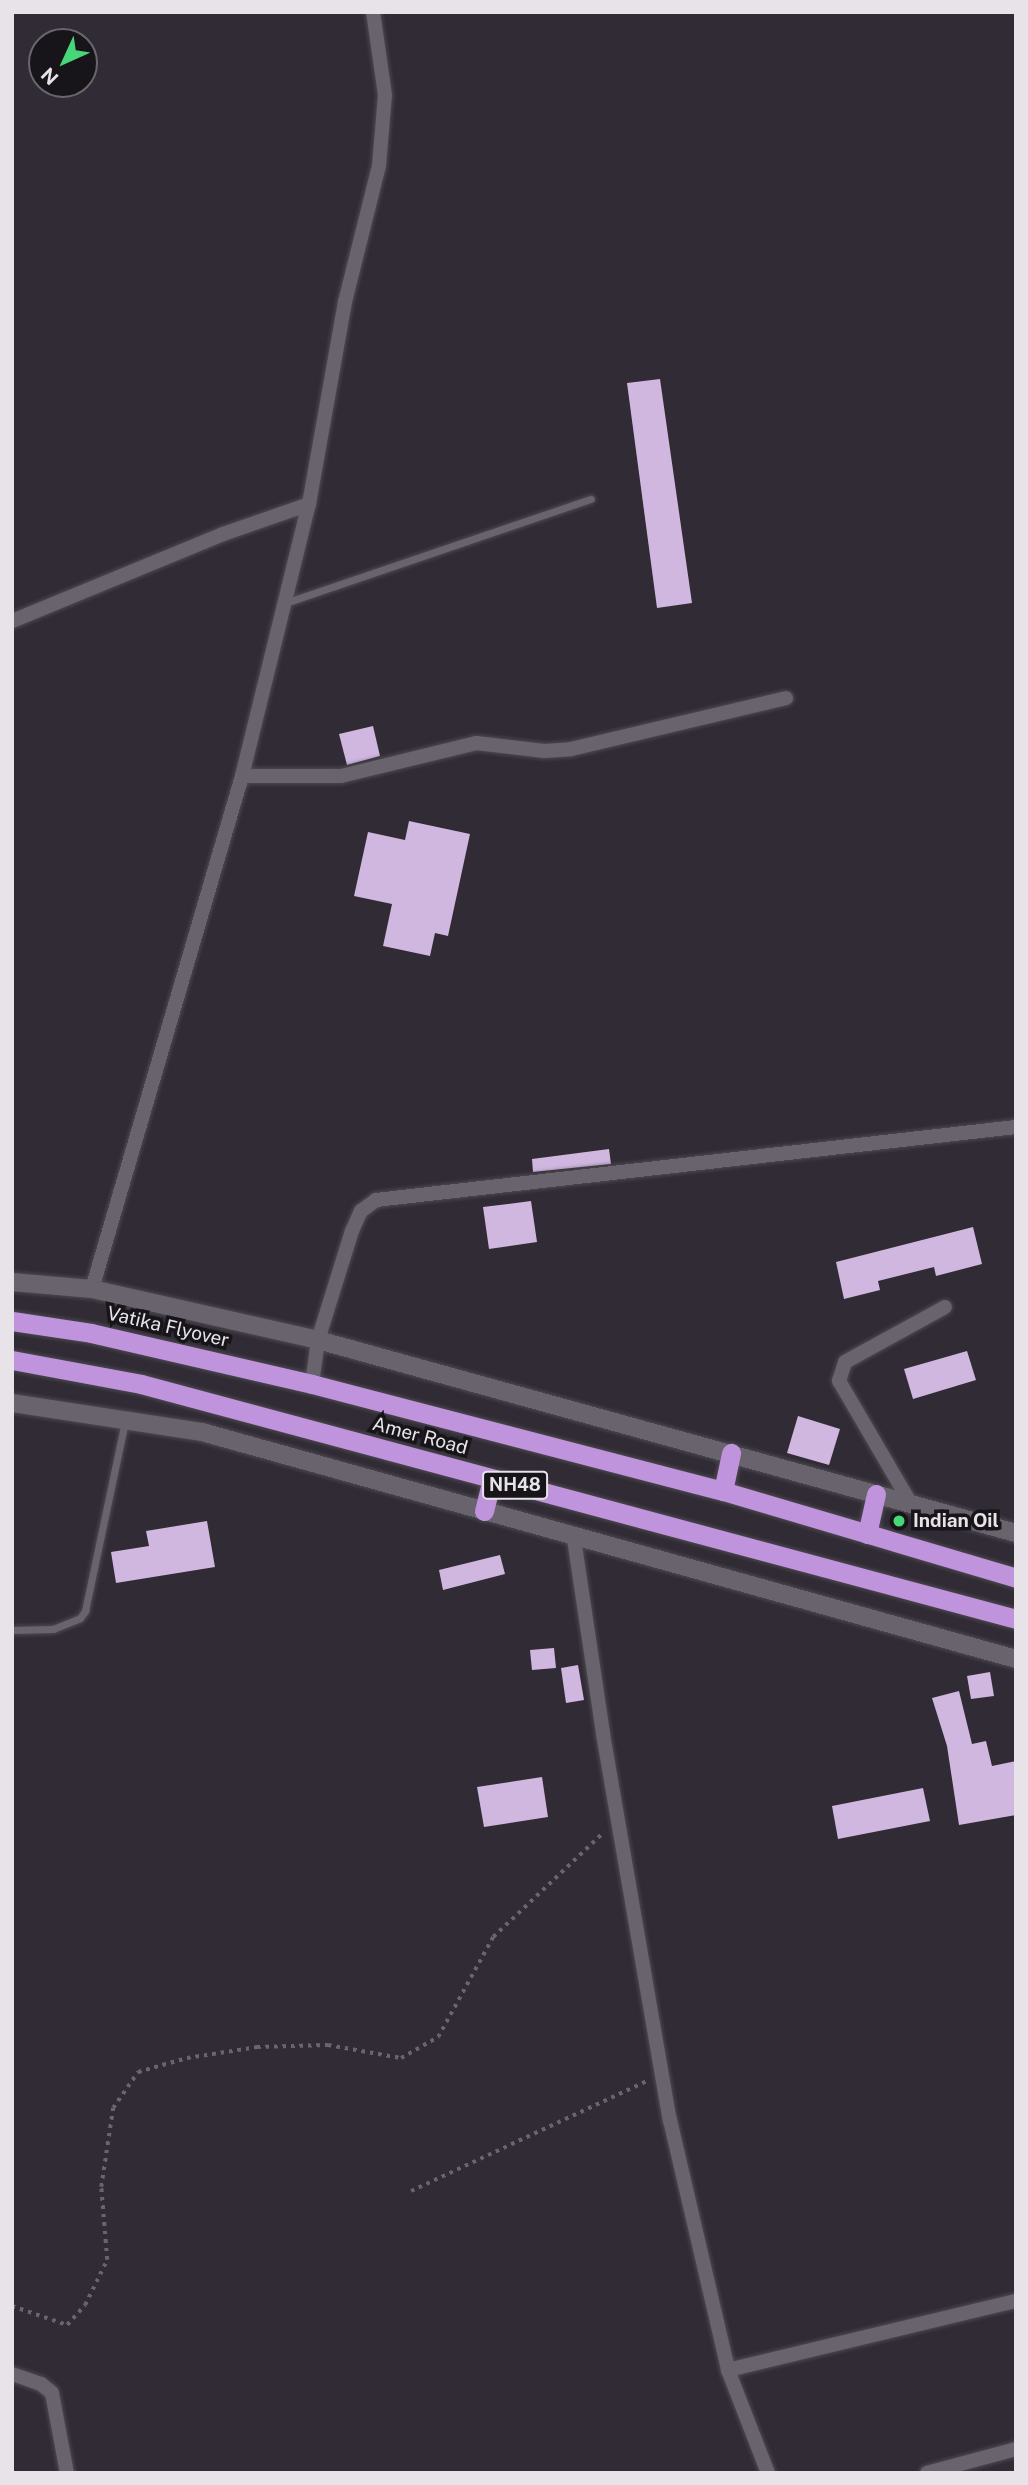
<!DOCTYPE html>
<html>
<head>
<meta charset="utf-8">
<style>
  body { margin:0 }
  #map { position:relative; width:1028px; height:2485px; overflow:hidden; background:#302b34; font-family:"Public Sans",sans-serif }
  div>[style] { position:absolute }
  .building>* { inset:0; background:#cfb7e0 }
  .path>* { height:3.5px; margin-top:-1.75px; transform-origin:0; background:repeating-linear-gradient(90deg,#6a656d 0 3.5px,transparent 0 8.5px) }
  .roads { filter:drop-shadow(0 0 2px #4e4951) drop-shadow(0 0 2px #4e4951) }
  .service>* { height:7px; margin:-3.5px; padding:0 3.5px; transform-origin:3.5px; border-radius:3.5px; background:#68636d }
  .minor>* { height:14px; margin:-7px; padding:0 7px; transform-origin:7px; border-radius:7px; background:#68636d }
  .tertiary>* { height:18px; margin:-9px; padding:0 9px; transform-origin:9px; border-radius:9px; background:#68636d }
  .trunk>* { height:19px; margin:-9.5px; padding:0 9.5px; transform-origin:9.5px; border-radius:9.5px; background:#bf94dc }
  .dots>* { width:19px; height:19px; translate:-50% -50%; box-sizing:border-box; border:4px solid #171519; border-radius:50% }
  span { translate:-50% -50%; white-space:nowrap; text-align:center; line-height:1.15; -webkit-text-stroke:7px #171519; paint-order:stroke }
  .shield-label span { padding:2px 5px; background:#171519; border:2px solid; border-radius:5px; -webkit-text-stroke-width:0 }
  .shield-label { font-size:18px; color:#e7e3e9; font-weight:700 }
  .street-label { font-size:19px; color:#e7e3e9 }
  .poi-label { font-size:19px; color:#e7e3e9; font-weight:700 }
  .left { translate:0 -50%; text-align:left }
  .frame { position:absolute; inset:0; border:14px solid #e7e3e9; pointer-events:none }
  .north { position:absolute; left:28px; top:28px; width:70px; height:70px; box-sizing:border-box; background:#171519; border:2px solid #6a676c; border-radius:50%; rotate:225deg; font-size:19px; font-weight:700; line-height:28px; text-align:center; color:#e7e3e9 }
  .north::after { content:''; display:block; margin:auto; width:24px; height:32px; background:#48d778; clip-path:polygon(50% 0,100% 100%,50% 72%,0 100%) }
</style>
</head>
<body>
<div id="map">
  <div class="building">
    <div style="clip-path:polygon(660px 379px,692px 603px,657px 608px,627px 383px)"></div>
    <div style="clip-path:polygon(373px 726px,380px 756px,347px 765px,339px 734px)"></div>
    <div style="clip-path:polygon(409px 821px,470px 834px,448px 936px,435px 933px,430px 956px,383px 946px,392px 904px,354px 896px,368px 832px,405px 840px)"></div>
    <div style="clip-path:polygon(609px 1149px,611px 1164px,533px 1172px,532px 1159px)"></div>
    <div style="clip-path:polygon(531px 1201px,537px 1242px,489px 1249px,483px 1207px)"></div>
    <div style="clip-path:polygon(973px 1227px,982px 1264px,936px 1276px,934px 1267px,878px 1281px,880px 1290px,844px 1299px,836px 1262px)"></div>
    <div style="clip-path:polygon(967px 1351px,976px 1380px,913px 1399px,904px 1369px)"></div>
    <div style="clip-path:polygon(798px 1416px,840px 1429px,829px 1465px,787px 1453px)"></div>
    <div style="clip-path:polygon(207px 1521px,215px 1567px,116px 1583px,111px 1552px,149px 1546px,146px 1531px)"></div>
    <div style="clip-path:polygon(500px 1555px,505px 1574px,443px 1590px,439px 1570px)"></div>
    <div style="clip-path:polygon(554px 1648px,556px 1668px,532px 1670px,530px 1650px)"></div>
    <div style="clip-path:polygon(578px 1665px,584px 1700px,566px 1703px,561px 1668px)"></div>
    <div style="clip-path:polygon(990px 1672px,994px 1696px,971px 1699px,967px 1676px)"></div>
    <div style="clip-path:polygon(959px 1691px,972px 1744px,986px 1741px,992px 1766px,1016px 1761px,1016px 1815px,959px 1825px,947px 1746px,932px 1698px)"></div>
    <div style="clip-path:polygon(542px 1777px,548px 1817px,484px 1827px,477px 1787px)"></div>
    <div style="clip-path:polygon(923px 1788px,930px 1821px,838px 1839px,832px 1806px)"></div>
  </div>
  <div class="path">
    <div style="left:411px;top:2191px;width:260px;rotate:-25deg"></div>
    <div style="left:12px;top:2306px;width:58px;rotate:19.1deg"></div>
    <div style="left:67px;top:2325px;width:27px;rotate:-48deg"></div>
    <div style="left:85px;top:2305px;width:50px;rotate:-63.9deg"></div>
    <div style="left:107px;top:2260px;width:73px;rotate:-94.7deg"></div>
    <div style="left:101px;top:2187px;width:80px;rotate:-81.4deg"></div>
    <div style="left:113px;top:2108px;width:44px;rotate:-55.2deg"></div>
    <div style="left:138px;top:2072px;width:51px;rotate:-15.9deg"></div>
    <div style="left:187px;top:2058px;width:71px;rotate:-8.9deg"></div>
    <div style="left:257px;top:2047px;width:71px;rotate:-1.6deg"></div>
    <div style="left:328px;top:2045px;width:74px;rotate:10.1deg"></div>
    <div style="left:401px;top:2058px;width:43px;rotate:-29.6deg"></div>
    <div style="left:438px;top:2037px;width:114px;rotate:-61.2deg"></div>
    <div style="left:493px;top:1937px;width:153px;rotate:-43.4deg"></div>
  </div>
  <div class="roads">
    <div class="service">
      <div style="left:285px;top:603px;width:323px;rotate:-18.8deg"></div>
      <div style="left:12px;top:1630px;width:41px;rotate:-1.4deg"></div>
      <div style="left:53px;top:1629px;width:29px;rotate:-22deg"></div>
      <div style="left:80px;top:1618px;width:9px;rotate:-54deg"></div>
      <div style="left:85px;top:1611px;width:193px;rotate:-78.1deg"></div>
    </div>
    <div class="minor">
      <div style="left:12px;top:621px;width:228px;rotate:-22.4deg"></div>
      <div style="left:223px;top:534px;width:91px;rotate:-19.2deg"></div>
      <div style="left:242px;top:776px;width:99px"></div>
      <div style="left:341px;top:776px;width:139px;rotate:-13.7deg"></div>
      <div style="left:476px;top:743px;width:69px;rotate:6.6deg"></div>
      <div style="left:545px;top:751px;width:26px;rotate:-4deg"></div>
      <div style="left:571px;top:749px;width:221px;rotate:-13.3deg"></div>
      <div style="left:92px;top:1289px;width:534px;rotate:-73.7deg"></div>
      <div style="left:242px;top:776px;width:280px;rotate:-76.2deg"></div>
      <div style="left:309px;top:504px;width:205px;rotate:-79.9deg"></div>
      <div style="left:345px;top:302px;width:140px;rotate:-76deg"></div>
      <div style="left:379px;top:166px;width:71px;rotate:-85.2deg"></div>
      <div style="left:385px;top:95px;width:84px;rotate:-98.2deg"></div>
      <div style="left:312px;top:1384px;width:44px;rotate:-82.2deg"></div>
      <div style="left:318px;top:1340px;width:114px;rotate:-72.7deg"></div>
      <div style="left:352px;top:1231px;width:22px;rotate:-66deg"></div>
      <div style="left:361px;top:1211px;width:19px;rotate:-36deg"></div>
      <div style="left:376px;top:1200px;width:644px;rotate:-6.51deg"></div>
      <div style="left:911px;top:1504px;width:143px;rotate:-120.3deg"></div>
      <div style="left:839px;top:1381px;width:20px;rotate:-72deg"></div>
      <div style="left:845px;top:1362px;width:114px;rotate:-28.8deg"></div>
      <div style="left:574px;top:1539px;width:197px;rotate:81.5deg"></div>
      <div style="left:603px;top:1734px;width:392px;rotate:80.2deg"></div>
      <div style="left:670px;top:2120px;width:257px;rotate:76.9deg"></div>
      <div style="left:728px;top:2370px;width:110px;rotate:68.8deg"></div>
      <div style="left:728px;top:2370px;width:296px;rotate:-13.5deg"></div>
      <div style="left:12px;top:2374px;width:31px;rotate:19deg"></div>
      <div style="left:41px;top:2384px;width:14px;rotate:39deg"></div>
      <div style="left:52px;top:2393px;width:81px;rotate:79.4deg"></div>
      <div style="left:927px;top:2473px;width:92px;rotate:-15.1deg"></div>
    </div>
    <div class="tertiary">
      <div style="left:12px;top:1282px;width:80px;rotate:5deg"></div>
      <div style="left:92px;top:1289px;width:232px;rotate:12.7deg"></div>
      <div style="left:318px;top:1340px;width:724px;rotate:15.46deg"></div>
      <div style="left:12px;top:1403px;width:192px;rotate:8.7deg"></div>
      <div style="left:202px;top:1432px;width:845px;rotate:15.58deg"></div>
    </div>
    <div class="trunk">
      <div style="left:12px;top:1321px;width:80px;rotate:8.6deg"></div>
      <div style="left:91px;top:1333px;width:227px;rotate:13deg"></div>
      <div style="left:312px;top:1384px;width:425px;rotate:14.6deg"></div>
      <div style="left:723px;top:1491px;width:306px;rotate:16.5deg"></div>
      <div style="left:12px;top:1360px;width:131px;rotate:10.5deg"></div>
      <div style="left:141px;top:1384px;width:906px;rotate:15.03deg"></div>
      <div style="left:723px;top:1491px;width:39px;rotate:-78deg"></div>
      <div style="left:484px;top:1511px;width:33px;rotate:-76deg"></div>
      <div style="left:867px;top:1534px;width:41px;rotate:-77.3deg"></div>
    </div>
  </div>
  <div class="dots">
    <div style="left:899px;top:1521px;background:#48d778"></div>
  </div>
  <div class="shield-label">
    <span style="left:515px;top:1485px">NH48</span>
  </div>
  <div class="street-label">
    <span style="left:168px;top:1327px;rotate:13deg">Vatika Flyover</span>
    <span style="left:420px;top:1436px;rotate:15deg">Amer Road</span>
  </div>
  <div class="poi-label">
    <span class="left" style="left:913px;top:1521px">Indian Oil</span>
  </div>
  <div class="frame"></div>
  <div class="north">N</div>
</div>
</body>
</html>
